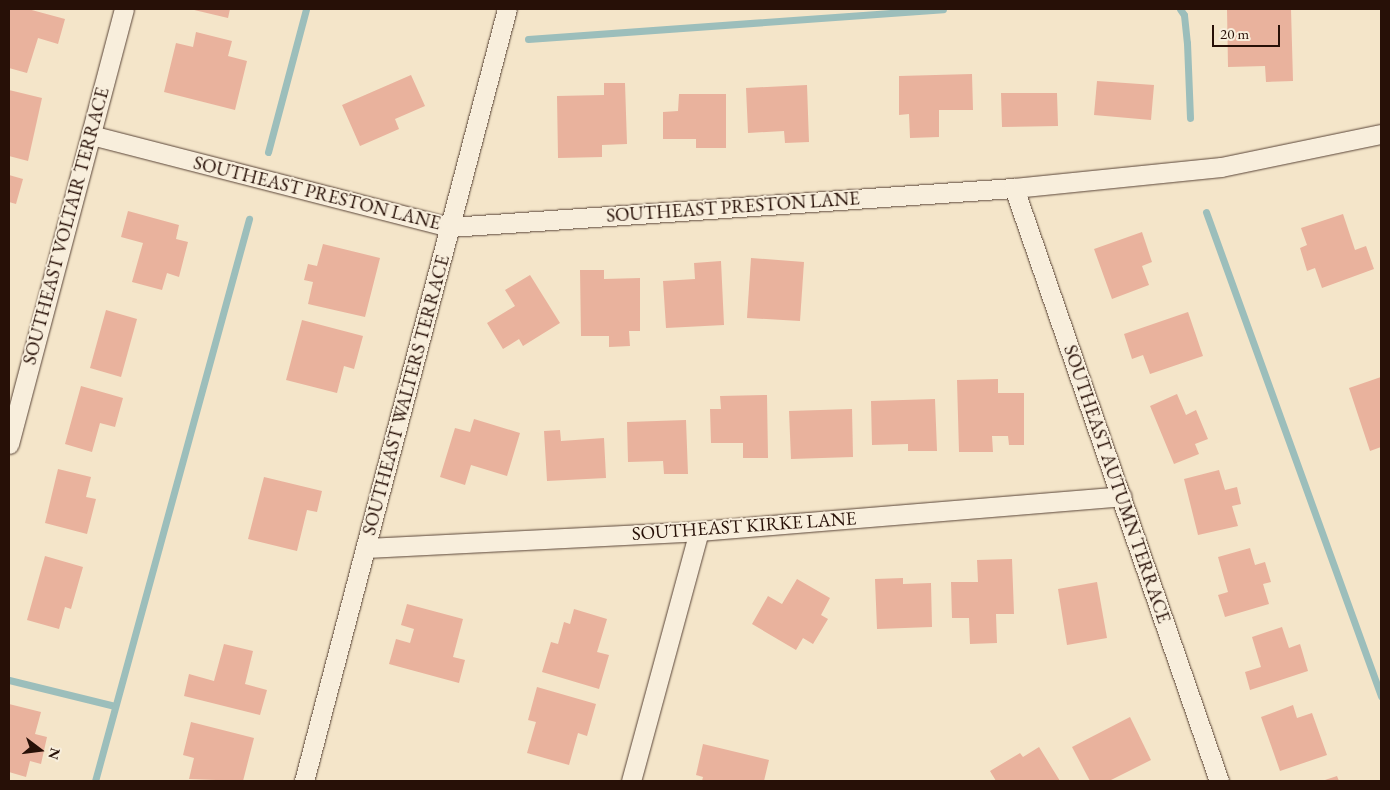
<!DOCTYPE html>
<html>
<head>
<meta charset="utf-8">
<style>
  body { margin:0 }
  #map { position:relative; width:1390px; height:790px; overflow:hidden; background:#f4e5c9; font-family:"EB Garamond",serif }
  div>[style] { position:absolute }
  .stream>* { height:7px; margin:-3.5px; padding:0 3.5px; transform-origin:3.5px; border-radius:3.5px; background:#9cbebb }
  .building>* { inset:0; background:#e9b29d }
  .roads { filter:drop-shadow(0 0 1px #5a4538) drop-shadow(0 0 1px #5a4538) }
  .minor>* { height:19px; margin:-9.5px; padding:0 9.5px; transform-origin:9.5px; border-radius:9.5px; background:#f8eedc }
  span { translate:-50% -50%; white-space:nowrap; text-align:center; line-height:1.15; -webkit-text-stroke:4px #f8eedc; paint-order:stroke }
  .street-label { font-size:19px; color:#271007 }
  .frame { position:absolute; inset:0; border:10px solid #271007; pointer-events:none }
  .north { position:absolute; left:15px; top:725px; width:50px; height:50px; -webkit-text-stroke:4px #f8eedc; paint-order:stroke; rotate:105deg; font-size:14px; font-weight:700; line-height:20px; text-align:center; color:#271007 }
  .north::after { content:''; display:block; margin:auto; width:18px; height:22px; background:#271007; clip-path:polygon(50% 0,100% 100%,50% 72%,0 100%) }
  .scale { position:absolute; left:1212px; top:25px; width:68px; height:22px; box-sizing:border-box; border:2px solid #271007; border-top:0; padding-left:6px; font-size:15px; line-height:18px; white-space:nowrap; color:#271007; -webkit-text-stroke:4px #f8eedc; paint-order:stroke }
</style>
</head>
<body>
<div id="map">
  <div class="stream">
    <div style="left:1180px;top:9px;width:7px;rotate:56deg"></div>
    <div style="left:1184px;top:15px;width:28px;rotate:84deg"></div>
    <div style="left:1187px;top:43px;width:75px;rotate:87.7deg"></div>
    <div style="left:528px;top:39px;width:416px;rotate:-4.1deg"></div>
    <div style="left:268px;top:152px;width:148px;rotate:-75.1deg"></div>
    <div style="left:1206px;top:212px;width:515px;rotate:70.12deg"></div>
    <div style="left:9px;top:680px;width:109px;rotate:13.8deg"></div>
    <div style="left:95px;top:781px;width:583px;rotate:-74.68deg"></div>
  </div>
  <div class="building">
    <div style="clip-path:polygon(9px 9px,28px 9px,65px 19px,58px 44px,38px 38px,27px 73px,9px 68px)"></div>
    <div style="clip-path:polygon(190px 9px,230px 9px,228px 18px)"></div>
    <div style="clip-path:polygon(1227px 9px,1291px 9px,1293px 81px,1266px 82px,1265px 66px,1228px 67px)"></div>
    <div style="clip-path:polygon(196px 32px,232px 41px,228px 56px,247px 61px,235px 110px,164px 92px,176px 43px,193px 47px)"></div>
    <div style="clip-path:polygon(972px 74px,973px 110px,939px 110px,939px 137px,910px 138px,909px 114px,899px 115px,899px 76px)"></div>
    <div style="clip-path:polygon(411px 75px,425px 106px,395px 119px,399px 129px,360px 146px,342px 105px)"></div>
    <div style="clip-path:polygon(1097px 81px,1154px 85px,1151px 120px,1094px 115px)"></div>
    <div style="clip-path:polygon(604px 83px,625px 83px,627px 144px,602px 145px,602px 157px,558px 158px,557px 96px,604px 95px)"></div>
    <div style="clip-path:polygon(807px 85px,809px 142px,785px 143px,784px 131px,748px 133px,746px 88px)"></div>
    <div style="clip-path:polygon(9px 90px,42px 98px,28px 161px,9px 156px)"></div>
    <div style="clip-path:polygon(1001px 93px,1057px 93px,1058px 126px,1002px 127px)"></div>
    <div style="clip-path:polygon(679px 94px,726px 94px,726px 148px,696px 148px,696px 139px,663px 139px,663px 112px,678px 111px)"></div>
    <div style="clip-path:polygon(9px 175px,23px 179px,16px 204px,9px 202px)"></div>
    <div style="clip-path:polygon(128px 211px,179px 225px,176px 239px,188px 242px,179px 277px,167px 273px,162px 290px,132px 282px,143px 243px,121px 237px)"></div>
    <div style="clip-path:polygon(1343px 214px,1355px 250px,1366px 246px,1374px 269px,1322px 288px,1315px 268px,1307px 271px,1300px 248px,1307px 245px,1301px 228px)"></div>
    <div style="clip-path:polygon(1142px 232px,1152px 262px,1142px 266px,1149px 285px,1112px 299px,1094px 249px)"></div>
    <div style="clip-path:polygon(323px 244px,380px 258px,365px 317px,308px 304px,313px 282px,304px 280px,308px 264px,317px 266px)"></div>
    <div style="clip-path:polygon(751px 258px,804px 262px,800px 321px,747px 318px)"></div>
    <div style="clip-path:polygon(721px 261px,724px 325px,666px 328px,663px 281px,695px 279px,694px 263px)"></div>
    <div style="clip-path:polygon(580px 270px,604px 270px,604px 279px,640px 278px,640px 331px,629px 331px,630px 346px,609px 347px,609px 336px,581px 336px)"></div>
    <div style="clip-path:polygon(530px 275px,560px 323px,523px 346px,519px 339px,503px 349px,487px 323px,515px 306px,505px 290px)"></div>
    <div style="clip-path:polygon(106px 310px,137px 319px,121px 377px,90px 368px)"></div>
    <div style="clip-path:polygon(1188px 312px,1203px 356px,1150px 374px,1143px 355px,1132px 359px,1124px 334px)"></div>
    <div style="clip-path:polygon(302px 320px,363px 336px,354px 369px,344px 366px,337px 393px,286px 380px)"></div>
    <div style="clip-path:polygon(1381px 377px,1381px 447px,1370px 451px,1349px 388px)"></div>
    <div style="clip-path:polygon(998px 379px,998px 393px,1024px 393px,1024px 445px,1009px 445px,1008px 436px,992px 436px,993px 452px,959px 452px,957px 380px)"></div>
    <div style="clip-path:polygon(81px 386px,123px 398px,115px 427px,100px 423px,92px 452px,65px 444px)"></div>
    <div style="clip-path:polygon(1177px 394px,1186px 415px,1196px 410px,1208px 439px,1195px 444px,1199px 454px,1174px 464px,1150px 406px)"></div>
    <div style="clip-path:polygon(767px 395px,768px 458px,743px 458px,743px 443px,711px 443px,710px 409px,721px 409px,720px 396px)"></div>
    <div style="clip-path:polygon(935px 399px,937px 451px,908px 451px,908px 444px,872px 445px,871px 401px)"></div>
    <div style="clip-path:polygon(852px 409px,853px 457px,791px 459px,789px 411px)"></div>
    <div style="clip-path:polygon(474px 419px,520px 433px,507px 476px,471px 465px,465px 485px,440px 477px,455px 428px,470px 432px)"></div>
    <div style="clip-path:polygon(686px 420px,688px 474px,664px 474px,663px 461px,628px 462px,627px 422px)"></div>
    <div style="clip-path:polygon(560px 430px,561px 441px,604px 438px,606px 478px,547px 481px,544px 431px)"></div>
    <div style="clip-path:polygon(58px 469px,91px 477px,86px 497px,96px 499px,87px 534px,45px 523px)"></div>
    <div style="clip-path:polygon(1219px 470px,1225px 490px,1237px 487px,1241px 504px,1232px 506px,1238px 526px,1198px 535px,1184px 479px)"></div>
    <div style="clip-path:polygon(264px 477px,322px 491px,317px 512px,307px 510px,297px 551px,248px 539px)"></div>
    <div style="clip-path:polygon(1250px 548px,1255px 565px,1265px 562px,1271px 582px,1263px 584px,1269px 604px,1225px 617px,1218px 595px,1228px 592px,1218px 557px)"></div>
    <div style="clip-path:polygon(45px 556px,83px 567px,71px 609px,65px 607px,59px 629px,27px 620px)"></div>
    <div style="clip-path:polygon(1012px 559px,1014px 614px,996px 614px,997px 643px,970px 644px,969px 618px,952px 618px,951px 582px,978px 582px,977px 560px)"></div>
    <div style="clip-path:polygon(903px 578px,903px 584px,931px 583px,932px 627px,877px 629px,875px 579px)"></div>
    <div style="clip-path:polygon(797px 579px,830px 598px,821px 615px,828px 619px,813px 644px,803px 638px,796px 650px,752px 624px,768px 596px,782px 604px)"></div>
    <div style="clip-path:polygon(1097px 582px,1107px 638px,1067px 645px,1058px 589px)"></div>
    <div style="clip-path:polygon(407px 604px,463px 619px,453px 657px,465px 660px,459px 683px,389px 664px,396px 639px,410px 643px,414px 629px,401px 625px)"></div>
    <div style="clip-path:polygon(574px 609px,607px 619px,597px 652px,609px 655px,599px 689px,542px 672px,551px 642px,558px 644px,564px 622px,570px 624px)"></div>
    <div style="clip-path:polygon(1282px 627px,1289px 648px,1300px 644px,1308px 671px,1250px 690px,1245px 672px,1261px 667px,1252px 637px)"></div>
    <div style="clip-path:polygon(224px 644px,253px 651px,245px 684px,267px 690px,260px 715px,184px 696px,189px 674px,214px 681px)"></div>
    <div style="clip-path:polygon(537px 687px,596px 704px,587px 736px,578px 733px,569px 765px,527px 753px,536px 722px,528px 720px)"></div>
    <div style="clip-path:polygon(9px 704px,41px 712px,35px 734px,47px 737px,41px 764px,30px 761px,26px 777px,9px 772px)"></div>
    <div style="clip-path:polygon(1293px 705px,1297px 718px,1312px 713px,1327px 755px,1280px 771px,1261px 717px)"></div>
    <div style="clip-path:polygon(1130px 717px,1151px 760px,1109px 781px,1090px 781px,1072px 747px)"></div>
    <div style="clip-path:polygon(191px 722px,254px 738px,243px 781px,189px 779px,194px 758px,183px 755px)"></div>
    <div style="clip-path:polygon(703px 744px,769px 760px,764px 781px,702px 781px,703px 777px,696px 775px)"></div>
    <div style="clip-path:polygon(1039px 747px,1060px 781px,996px 781px,990px 771px,1020px 753px,1023px 757px)"></div>
    <div style="clip-path:polygon(1337px 776px,1339px 781px,1322px 781px)"></div>
  </div>
  <div class="roads">
    <div class="minor">
      <div style="left:91px;top:135px;width:371px;rotate:14.4deg"></div>
      <div style="left:450px;top:227px;width:565px;rotate:-3.96deg"></div>
      <div style="left:1014px;top:188px;width:208px;rotate:-5.8deg"></div>
      <div style="left:1221px;top:167px;width:163px;rotate:-11.7deg"></div>
      <div style="left:1014px;top:188px;width:627px;rotate:70.93deg"></div>
      <div style="left:9px;top:444px;width:450px;rotate:-75.2deg"></div>
      <div style="left:366px;top:548px;width:333px;rotate:-2.9deg"></div>
      <div style="left:699px;top:531px;width:424px;rotate:-4.7deg"></div>
      <div style="left:304px;top:781px;width:798px;rotate:-75.27deg"></div>
      <div style="left:631px;top:781px;width:259px;rotate:-74.8deg"></div>
    </div>
  </div>
  <div class="street-label">
    <span style="left:317px;top:193px;rotate:14deg">SOUTHEAST PRESTON LANE</span>
    <span style="left:733px;top:207px;rotate:-4deg">SOUTHEAST PRESTON LANE</span>
    <span style="left:66px;top:226px;rotate:-75deg">SOUTHEAST VOLTAIR TERRACE</span>
    <span style="left:406px;top:395px;rotate:-75deg">SOUTHEAST WALTERS TERRACE</span>
    <span style="left:1117px;top:484px;rotate:71deg">SOUTHEAST AUTUMN TERRACE</span>
    <span style="left:744px;top:526px;rotate:-4deg">SOUTHEAST KIRKE LANE</span>
  </div>
  <div class="frame"></div>
  <div class="north">N</div>
  <div class="scale">20 m</div>
</div>
</body>
</html>
